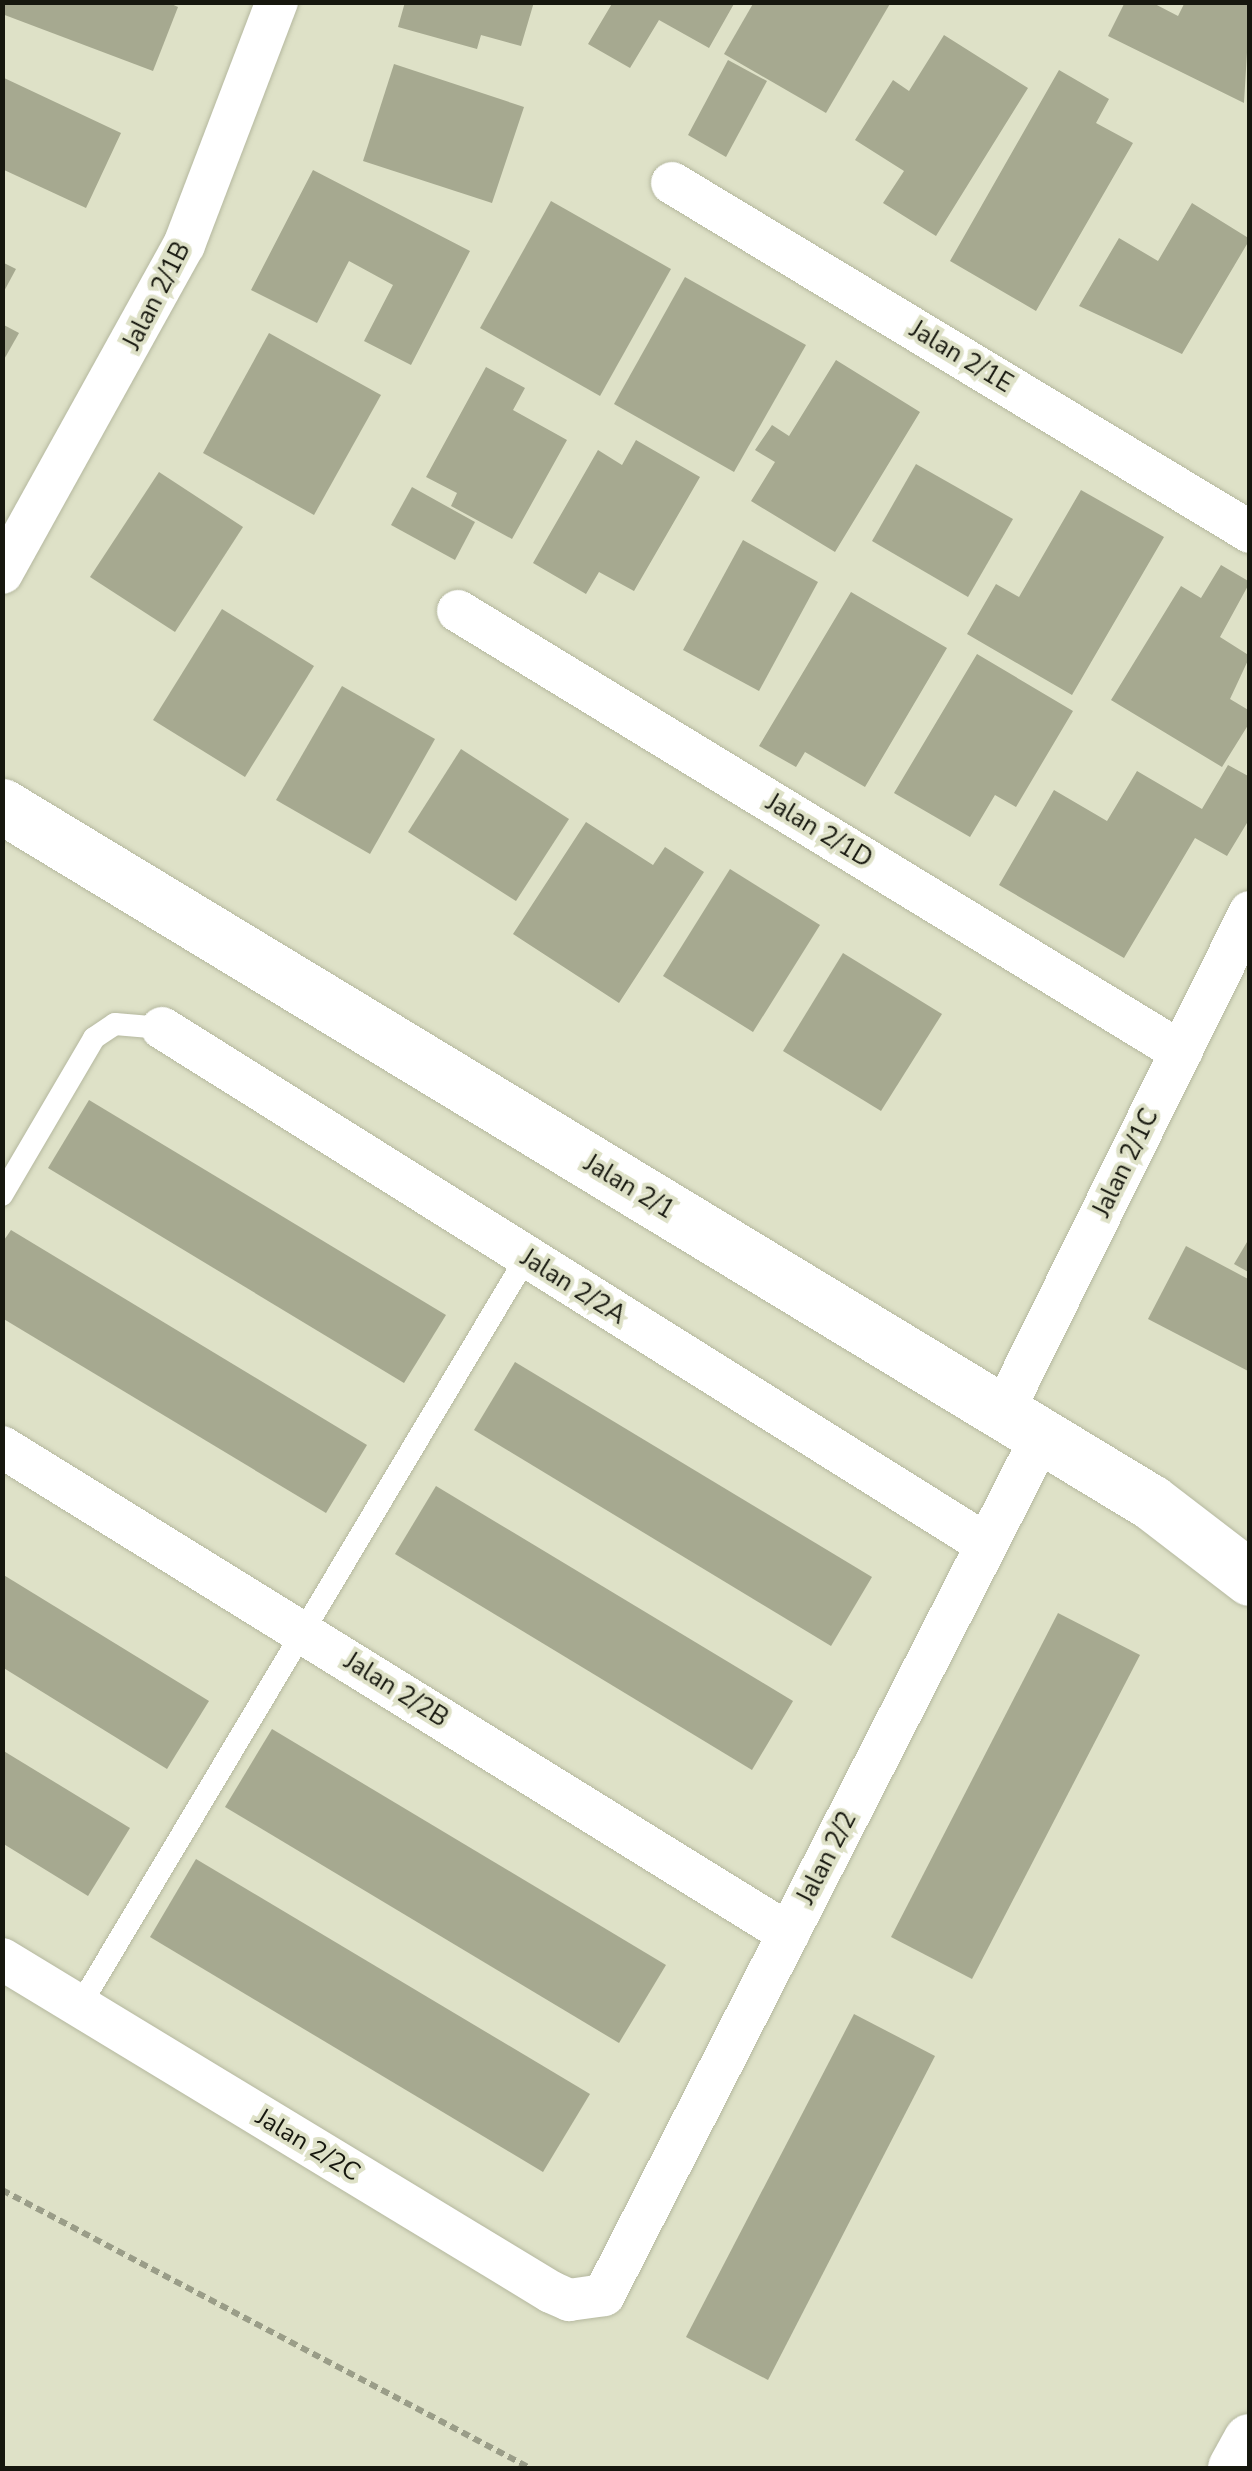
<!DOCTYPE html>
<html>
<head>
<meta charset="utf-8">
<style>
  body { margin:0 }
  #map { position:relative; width:1252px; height:2471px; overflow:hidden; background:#dee1c7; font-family:"Nunito Sans",sans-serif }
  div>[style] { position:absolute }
  .building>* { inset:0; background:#a6a990 }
  .path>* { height:6px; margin-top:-3px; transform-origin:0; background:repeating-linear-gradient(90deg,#9a9d88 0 8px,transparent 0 13px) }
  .roads { filter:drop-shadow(0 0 2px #b5b89f) drop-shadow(0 0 2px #b5b89f) }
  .service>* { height:22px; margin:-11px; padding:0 11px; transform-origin:11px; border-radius:11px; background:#fff }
  .minor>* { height:42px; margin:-21px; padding:0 21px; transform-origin:21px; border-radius:21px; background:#fff }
  .tertiary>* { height:55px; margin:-27.5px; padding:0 27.5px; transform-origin:27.5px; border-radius:27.5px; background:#fff }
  span { translate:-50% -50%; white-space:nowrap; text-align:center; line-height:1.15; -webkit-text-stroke:8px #dee1c7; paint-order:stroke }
  .street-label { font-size:25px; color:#16170e }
  .frame { position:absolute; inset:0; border:5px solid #16170e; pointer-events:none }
</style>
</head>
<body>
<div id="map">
  <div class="building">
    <div style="clip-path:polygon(2px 2px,167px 2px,178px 7px,153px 71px,2px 14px)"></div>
    <div style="clip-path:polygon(405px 2px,534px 2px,521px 46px,481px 35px,477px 49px,398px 27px)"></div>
    <div style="clip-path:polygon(613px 2px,735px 2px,709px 48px,659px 20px,630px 68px,588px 44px)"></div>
    <div style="clip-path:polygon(754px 2px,891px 2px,826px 113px,724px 54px)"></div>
    <div style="clip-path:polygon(1125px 2px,1151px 2px,1178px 16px,1185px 2px,1250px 2px,1244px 103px,1108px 36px)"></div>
    <div style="clip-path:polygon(944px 35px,1028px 88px,936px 236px,883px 203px,904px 171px,855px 140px,893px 80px,909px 91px)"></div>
    <div style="clip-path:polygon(728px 60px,767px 81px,726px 157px,688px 135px)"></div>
    <div style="clip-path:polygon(394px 64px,524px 107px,492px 203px,363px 161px)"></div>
    <div style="clip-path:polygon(1059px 70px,1109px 99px,1096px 123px,1133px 143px,1036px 311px,950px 261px)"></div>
    <div style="clip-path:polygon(2px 77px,121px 133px,86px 208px,2px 169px)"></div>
    <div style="clip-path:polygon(313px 170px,470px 251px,411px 365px,364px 341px,393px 285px,349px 261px,317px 323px,251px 290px)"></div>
    <div style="clip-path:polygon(551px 201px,671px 269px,600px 396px,480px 328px)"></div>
    <div style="clip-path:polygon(1192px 203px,1250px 239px,1182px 354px,1079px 306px,1119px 238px,1158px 261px)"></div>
    <div style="clip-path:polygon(2px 262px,16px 269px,2px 295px)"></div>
    <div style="clip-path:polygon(685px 277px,806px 345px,734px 472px,614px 404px)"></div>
    <div style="clip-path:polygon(2px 324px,19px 333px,2px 363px)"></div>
    <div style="clip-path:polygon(269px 333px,381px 395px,314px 515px,203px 453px)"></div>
    <div style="clip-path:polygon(836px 360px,920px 412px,835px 552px,751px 501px,775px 462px,755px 450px,772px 425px,789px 436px)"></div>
    <div style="clip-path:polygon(486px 367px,525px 388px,513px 410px,567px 440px,512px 539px,451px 506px,457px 493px,426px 477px)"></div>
    <div style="clip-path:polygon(636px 440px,700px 477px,634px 591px,599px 572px,586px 594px,533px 563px,598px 450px,622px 465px)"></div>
    <div style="clip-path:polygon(916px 464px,1013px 519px,968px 597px,872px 541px)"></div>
    <div style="clip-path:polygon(159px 472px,243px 527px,175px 632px,90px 577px)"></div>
    <div style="clip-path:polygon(412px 487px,475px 522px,455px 560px,391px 525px)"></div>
    <div style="clip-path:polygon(1081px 490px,1164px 537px,1072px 695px,967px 634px,996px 584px,1019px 597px)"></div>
    <div style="clip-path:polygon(743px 540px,818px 582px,759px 691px,683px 650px)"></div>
    <div style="clip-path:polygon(1221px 565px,1250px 582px,1220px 637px,1250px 656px,1230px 699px,1250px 711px,1250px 722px,1222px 767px,1111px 700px,1181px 586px,1201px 598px)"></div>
    <div style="clip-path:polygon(851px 592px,947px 648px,865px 787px,805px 752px,796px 767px,759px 746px)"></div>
    <div style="clip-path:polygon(222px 609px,314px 666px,245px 777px,153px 720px)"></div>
    <div style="clip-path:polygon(977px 654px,1073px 711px,1016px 807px,995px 795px,970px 837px,894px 793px)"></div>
    <div style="clip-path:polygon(342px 686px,435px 739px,370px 854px,276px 800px)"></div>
    <div style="clip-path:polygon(461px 749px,569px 819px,516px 901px,408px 832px)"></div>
    <div style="clip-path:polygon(1228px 765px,1250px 777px,1250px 818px,1227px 856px,1195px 838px,1124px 958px,999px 885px,1054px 790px,1107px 821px,1137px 771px,1202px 809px)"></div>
    <div style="clip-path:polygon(586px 822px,653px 865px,665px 847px,704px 872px,619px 1003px,513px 934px)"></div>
    <div style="clip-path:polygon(730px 869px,820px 925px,753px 1032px,663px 976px)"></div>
    <div style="clip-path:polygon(843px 953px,942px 1014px,881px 1111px,783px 1051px)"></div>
    <div style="clip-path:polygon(89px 1100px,446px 1315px,404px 1383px,48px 1168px)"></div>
    <div style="clip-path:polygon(11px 1230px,367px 1445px,326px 1513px,2px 1318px,2px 1243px)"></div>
    <div style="clip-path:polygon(1250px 1237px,1250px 1273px,1234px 1264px)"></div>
    <div style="clip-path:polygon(1186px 1246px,1250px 1280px,1250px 1372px,1148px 1319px)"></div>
    <div style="clip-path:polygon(515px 1362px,872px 1577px,831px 1646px,474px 1430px)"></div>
    <div style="clip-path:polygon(436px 1486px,793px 1701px,752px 1770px,395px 1554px)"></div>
    <div style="clip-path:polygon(2px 1574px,209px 1701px,167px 1769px,2px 1667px)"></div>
    <div style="clip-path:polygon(1058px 1613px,1140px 1655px,972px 1979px,891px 1937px)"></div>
    <div style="clip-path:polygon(272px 1729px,666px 1965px,619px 2043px,225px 1807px)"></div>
    <div style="clip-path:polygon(2px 1750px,130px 1828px,88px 1896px,2px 1843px)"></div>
    <div style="clip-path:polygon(196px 1859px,590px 2094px,543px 2172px,150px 1937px)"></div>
    <div style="clip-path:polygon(854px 2014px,935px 2056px,768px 2380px,686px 2337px)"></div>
  </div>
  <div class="path">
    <div style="left:2px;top:2190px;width:597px;rotate:27.77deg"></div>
  </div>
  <div class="roads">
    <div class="service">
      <div style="left:2px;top:1195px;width:182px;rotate:-59.6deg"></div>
      <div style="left:94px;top:1038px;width:25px;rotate:-34deg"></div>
      <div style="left:115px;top:1024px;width:47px;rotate:4.9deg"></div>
      <div style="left:79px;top:2007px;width:872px;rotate:-59.17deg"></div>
    </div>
    <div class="minor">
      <div style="left:672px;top:183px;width:675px;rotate:31.12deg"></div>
      <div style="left:2px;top:573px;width:375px;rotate:-61deg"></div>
      <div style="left:184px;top:245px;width:260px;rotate:-69.1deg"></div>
      <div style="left:458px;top:611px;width:847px;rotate:31.38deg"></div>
      <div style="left:162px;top:1028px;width:970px;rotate:32.07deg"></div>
      <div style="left:1002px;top:1414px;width:560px;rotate:-63.71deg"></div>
      <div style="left:2px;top:1447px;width:925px;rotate:31.75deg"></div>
      <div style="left:2px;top:1959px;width:642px;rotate:31.24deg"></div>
      <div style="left:551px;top:2292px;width:20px;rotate:24deg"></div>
      <div style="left:569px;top:2300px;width:35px;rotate:-8deg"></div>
      <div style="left:604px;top:2295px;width:964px;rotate:-62.98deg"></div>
    </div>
    <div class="tertiary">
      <div style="left:2px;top:806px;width:1343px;rotate:31.21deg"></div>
      <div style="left:1151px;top:1502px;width:125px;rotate:37.5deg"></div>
      <div style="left:1235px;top:2468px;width:31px;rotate:-61deg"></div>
    </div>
  </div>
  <div class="street-label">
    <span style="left:157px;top:296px;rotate:-63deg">Jalan 2/1B</span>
    <span style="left:961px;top:357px;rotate:31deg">Jalan 2/1E</span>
    <span style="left:819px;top:831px;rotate:31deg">Jalan 2/1D</span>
    <span style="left:1126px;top:1163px;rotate:-64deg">Jalan 2/1C</span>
    <span style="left:629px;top:1187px;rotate:31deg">Jalan 2/1</span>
    <span style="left:573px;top:1287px;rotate:32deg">Jalan 2/2A</span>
    <span style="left:396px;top:1690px;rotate:32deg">Jalan 2/2B</span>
    <span style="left:827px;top:1858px;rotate:-63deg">Jalan 2/2</span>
    <span style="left:308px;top:2145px;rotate:31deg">Jalan 2/2C</span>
  </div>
  <div class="frame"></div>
</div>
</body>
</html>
